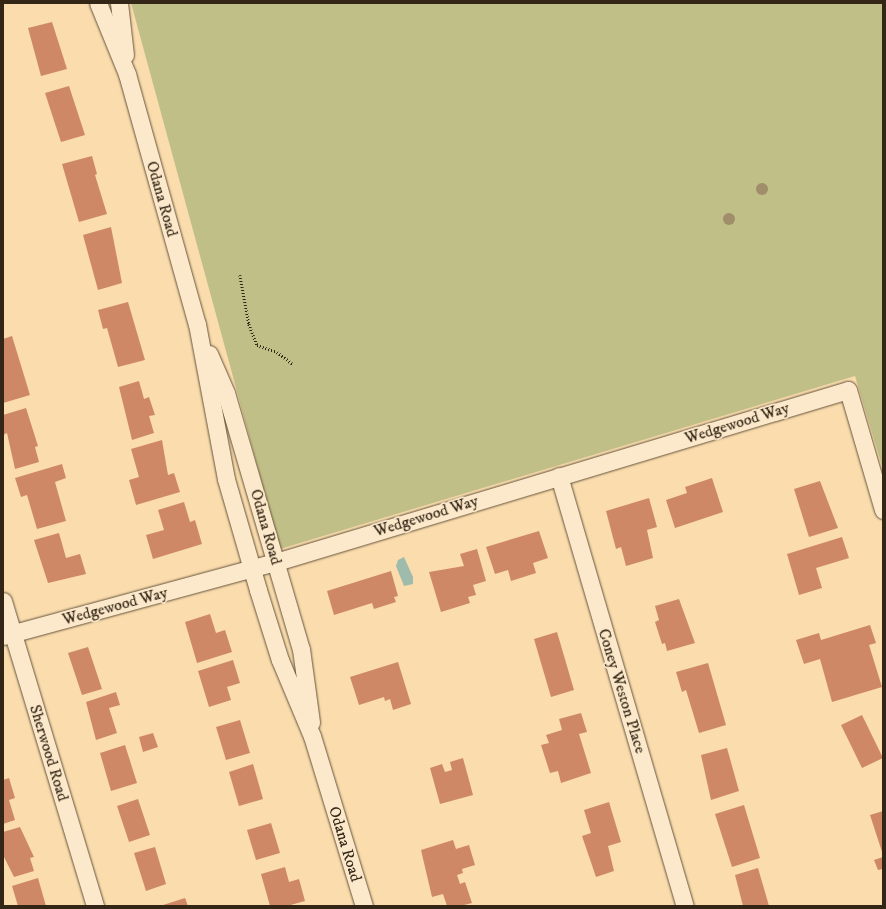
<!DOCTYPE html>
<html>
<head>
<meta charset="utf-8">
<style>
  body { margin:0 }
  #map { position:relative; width:886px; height:909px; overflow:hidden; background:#fadcad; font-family:"IM FELL DW Pica",serif }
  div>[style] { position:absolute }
  .green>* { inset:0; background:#c1bf88 }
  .water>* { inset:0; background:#9ebbac }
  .building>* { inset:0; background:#cf8866 }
  .path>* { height:2.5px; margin-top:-1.25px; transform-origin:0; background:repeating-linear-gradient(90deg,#332616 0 1px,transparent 0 3px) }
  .roads { filter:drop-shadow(0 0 1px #65543c) drop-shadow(0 0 1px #65543c) }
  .minor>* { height:17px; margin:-8.5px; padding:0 8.5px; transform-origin:8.5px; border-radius:8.5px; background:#fce8ca }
  .trees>* { width:12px; height:12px; margin:-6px; border-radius:50%; background:#a08d69 }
  span { translate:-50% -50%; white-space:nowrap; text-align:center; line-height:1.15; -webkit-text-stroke:3.5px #fce8ca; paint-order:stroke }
  .street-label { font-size:16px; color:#332616 }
  .frame { position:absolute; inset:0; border:4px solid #332616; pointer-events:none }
</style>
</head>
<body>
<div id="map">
  <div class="green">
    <div style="clip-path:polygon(131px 3px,883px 3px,883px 469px,855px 376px,280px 549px)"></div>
  </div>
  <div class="water">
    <div style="clip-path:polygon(404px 557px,413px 577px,413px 584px,404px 586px,396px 566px,398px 560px)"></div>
  </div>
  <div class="building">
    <div style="clip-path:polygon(52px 22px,67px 69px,41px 76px,28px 28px)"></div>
    <div style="clip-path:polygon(69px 86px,85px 135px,61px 142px,45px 93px)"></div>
    <div style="clip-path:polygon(92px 156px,97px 174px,95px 175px,107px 214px,79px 222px,62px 164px)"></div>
    <div style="clip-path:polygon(111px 227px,122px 283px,98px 290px,83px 235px)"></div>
    <div style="clip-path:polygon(128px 302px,145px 360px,118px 367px,107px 328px,103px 329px,98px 310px)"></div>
    <div style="clip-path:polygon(12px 336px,30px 395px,3px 403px,3px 339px)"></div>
    <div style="clip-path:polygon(139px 381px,144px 399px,149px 397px,155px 415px,149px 416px,154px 433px,132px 440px,119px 387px)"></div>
    <div style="clip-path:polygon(26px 408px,38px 446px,35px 447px,39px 462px,15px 469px,7px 433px,3px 435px,3px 415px)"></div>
    <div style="clip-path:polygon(162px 440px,168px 475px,174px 473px,180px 492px,136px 505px,129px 480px,139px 477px,131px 449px)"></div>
    <div style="clip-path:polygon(62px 464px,66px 478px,55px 482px,66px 521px,37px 529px,27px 495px,21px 497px,15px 478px)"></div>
    <div style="clip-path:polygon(712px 478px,723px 512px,675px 528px,666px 500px,687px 493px,685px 487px)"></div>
    <div style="clip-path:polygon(820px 481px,838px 528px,809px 537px,794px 489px)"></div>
    <div style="clip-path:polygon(649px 498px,657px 527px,647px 530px,653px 558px,626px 566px,621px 547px,616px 549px,606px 511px)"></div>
    <div style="clip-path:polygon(184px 502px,190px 522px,195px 520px,202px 544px,153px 559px,146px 535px,164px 530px,158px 510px)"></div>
    <div style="clip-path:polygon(539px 531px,548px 558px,533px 563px,536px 573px,511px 581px,508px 570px,495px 574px,486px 547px)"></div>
    <div style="clip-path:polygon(59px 533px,66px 558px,80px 554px,86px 574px,48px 583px,34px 540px)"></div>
    <div style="clip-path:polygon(842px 537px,849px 558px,816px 568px,822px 588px,799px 595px,787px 554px)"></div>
    <div style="clip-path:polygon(477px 549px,486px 581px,473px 585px,476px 595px,468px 597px,470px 603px,441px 612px,429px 572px,464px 566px,460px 554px)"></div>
    <div style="clip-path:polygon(391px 571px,398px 596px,394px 597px,396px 602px,374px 609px,372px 603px,334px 615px,327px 591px)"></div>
    <div style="clip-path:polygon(679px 599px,695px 643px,667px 651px,665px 643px,662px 644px,655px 622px,659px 620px,655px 606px)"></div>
    <div style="clip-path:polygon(210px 614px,216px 633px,225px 630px,232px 652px,197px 663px,185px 622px)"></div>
    <div style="clip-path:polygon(870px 625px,876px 643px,869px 645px,882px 687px,832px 702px,820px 659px,804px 664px,796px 640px,819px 633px,821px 640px)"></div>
    <div style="clip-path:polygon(557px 632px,574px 690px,551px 697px,534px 639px)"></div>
    <div style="clip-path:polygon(88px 647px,102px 689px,82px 695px,68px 653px)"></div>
    <div style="clip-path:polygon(233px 660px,240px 683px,227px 687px,231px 700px,209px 707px,198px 671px)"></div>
    <div style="clip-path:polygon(398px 662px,411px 704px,393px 710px,390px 699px,385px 701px,384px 697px,359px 705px,350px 677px)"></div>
    <div style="clip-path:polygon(708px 663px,726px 725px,699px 733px,686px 690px,682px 692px,676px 672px)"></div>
    <div style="clip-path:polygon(116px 692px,120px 705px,109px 708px,117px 733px,96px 740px,86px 702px)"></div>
    <div style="clip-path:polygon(581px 713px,587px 732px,579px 734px,591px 773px,561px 783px,558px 771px,550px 773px,541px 745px,549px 743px,546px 735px,562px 730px,559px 719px)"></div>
    <div style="clip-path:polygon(862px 715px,883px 758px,862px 768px,841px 725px)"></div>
    <div style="clip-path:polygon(240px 720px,250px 753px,226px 760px,216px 727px)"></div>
    <div style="clip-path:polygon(153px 733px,158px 747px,143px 752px,139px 737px)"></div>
    <div style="clip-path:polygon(125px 745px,137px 783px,111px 791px,100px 753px)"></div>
    <div style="clip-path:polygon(727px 748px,739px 791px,711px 800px,701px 755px)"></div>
    <div style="clip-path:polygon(463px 758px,473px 795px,440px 804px,430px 768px,442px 764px,445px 772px,452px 770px,450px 762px)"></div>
    <div style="clip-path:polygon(253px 764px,263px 799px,239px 806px,229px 772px)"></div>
    <div style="clip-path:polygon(9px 778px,15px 798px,9px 800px,15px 820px,3px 824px,3px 780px)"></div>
    <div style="clip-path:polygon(138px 799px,150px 835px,129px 842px,117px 806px)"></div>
    <div style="clip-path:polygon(609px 802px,621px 842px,608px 846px,614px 871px,596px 877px,582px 836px,591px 833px,584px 810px)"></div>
    <div style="clip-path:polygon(744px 805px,760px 858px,732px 867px,715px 814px)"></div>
    <div style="clip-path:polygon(883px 811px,883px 855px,870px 815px)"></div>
    <div style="clip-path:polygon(271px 823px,280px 853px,256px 860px,247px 830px)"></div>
    <div style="clip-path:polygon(20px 827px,34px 857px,30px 858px,34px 871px,14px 877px,3px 855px,3px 832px)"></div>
    <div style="clip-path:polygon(453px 840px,456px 849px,469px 845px,475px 865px,462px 869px,463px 873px,457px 875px,460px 884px,465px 882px,472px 903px,460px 906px,447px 906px,443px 894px,432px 897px,421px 850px)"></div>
    <div style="clip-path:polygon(155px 847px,166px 884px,146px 891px,134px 853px)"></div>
    <div style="clip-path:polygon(883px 857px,883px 869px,878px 870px,874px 860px)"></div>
    <div style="clip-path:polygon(285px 867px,289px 882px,299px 879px,305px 901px,287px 906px,270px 906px,261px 874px)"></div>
    <div style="clip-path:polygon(758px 868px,769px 906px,743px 906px,735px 875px)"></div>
    <div style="clip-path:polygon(38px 878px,46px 906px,18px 906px,12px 886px)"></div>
    <div style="clip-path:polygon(185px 898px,188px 906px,160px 906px)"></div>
  </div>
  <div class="path">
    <div style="left:240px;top:275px;width:50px;rotate:79.6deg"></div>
    <div style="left:249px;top:324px;width:22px;rotate:69deg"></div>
    <div style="left:257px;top:345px;width:21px;rotate:19deg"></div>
    <div style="left:277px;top:352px;width:20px;rotate:37deg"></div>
  </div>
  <div class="roads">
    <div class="minor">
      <div style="left:98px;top:3px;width:77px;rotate:67.8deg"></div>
      <div style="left:127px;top:74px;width:260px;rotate:74.4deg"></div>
      <div style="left:197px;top:324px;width:158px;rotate:79.4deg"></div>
      <div style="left:226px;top:479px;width:116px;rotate:73.9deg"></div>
      <div style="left:258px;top:590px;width:73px;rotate:72.6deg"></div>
      <div style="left:280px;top:660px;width:82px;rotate:67.2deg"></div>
      <div style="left:312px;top:736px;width:178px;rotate:73deg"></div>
      <div style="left:119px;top:3px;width:52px;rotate:83.4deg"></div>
      <div style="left:209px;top:354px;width:43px;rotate:66.4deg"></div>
      <div style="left:226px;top:393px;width:267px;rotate:73.7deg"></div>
      <div style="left:301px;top:649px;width:74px;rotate:82.2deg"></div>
      <div style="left:559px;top:476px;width:448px;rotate:73.7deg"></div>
      <div style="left:3px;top:601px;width:319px;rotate:73.2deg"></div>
      <div style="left:3px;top:636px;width:283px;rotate:-15.2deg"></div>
      <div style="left:276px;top:562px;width:597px;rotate:-16.74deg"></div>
      <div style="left:848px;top:390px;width:125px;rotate:73.7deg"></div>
    </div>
  </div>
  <div class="trees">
    <div style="left:762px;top:189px"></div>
    <div style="left:729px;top:219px"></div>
  </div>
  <div class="street-label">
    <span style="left:162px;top:199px;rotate:74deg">Odana Road</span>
    <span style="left:737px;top:423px;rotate:-17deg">Wedgewood Way</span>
    <span style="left:426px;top:516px;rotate:-17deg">Wedgewood Way</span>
    <span style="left:266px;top:527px;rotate:74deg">Odana Road</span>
    <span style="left:115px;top:606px;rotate:-15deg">Wedgewood Way</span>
    <span style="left:622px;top:691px;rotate:73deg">Coney Weston Place</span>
    <span style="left:49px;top:753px;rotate:73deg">Sherwood Road</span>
    <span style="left:345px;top:844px;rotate:73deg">Odana Road</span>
  </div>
  <div class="frame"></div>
</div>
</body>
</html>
